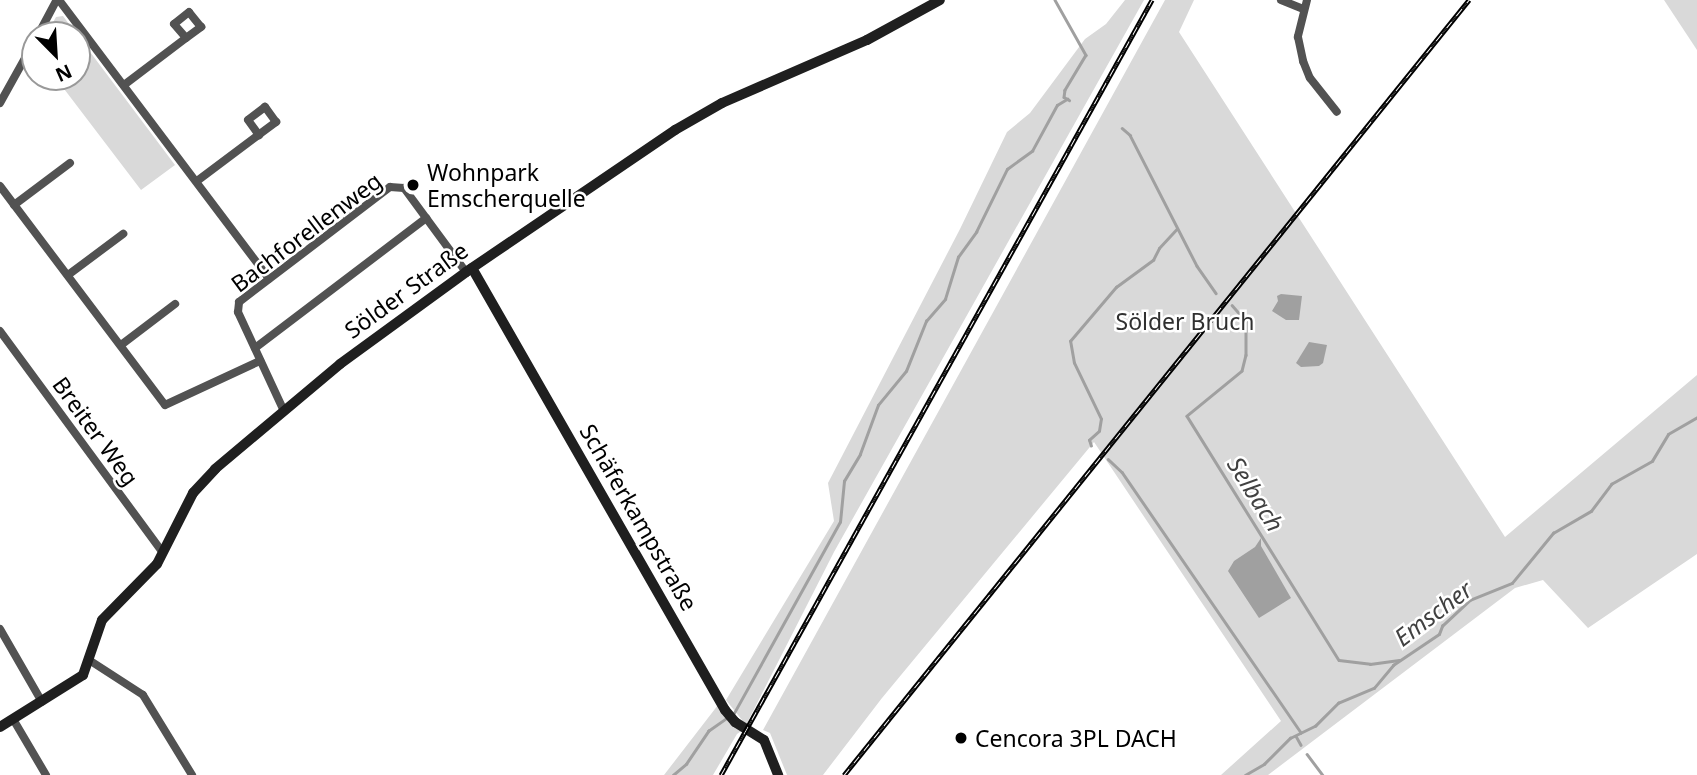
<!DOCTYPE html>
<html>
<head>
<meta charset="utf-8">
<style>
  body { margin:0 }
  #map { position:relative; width:1697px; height:775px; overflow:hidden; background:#fff; font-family:"Noto Sans",sans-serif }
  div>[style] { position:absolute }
  .green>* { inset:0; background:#d9d9d9 }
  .water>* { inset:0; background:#a0a0a0 }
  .stream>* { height:2.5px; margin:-1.25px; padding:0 1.25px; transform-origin:1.25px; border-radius:1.25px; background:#a0a0a0 }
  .street>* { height:8px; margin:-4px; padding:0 4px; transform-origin:4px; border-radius:4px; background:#525252 }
  .secondary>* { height:10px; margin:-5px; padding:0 5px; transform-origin:5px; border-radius:5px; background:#1f1f1f }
  .rail>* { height:5px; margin-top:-2.5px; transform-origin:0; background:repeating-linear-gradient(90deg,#fff 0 8px,#000 0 16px); box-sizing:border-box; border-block:2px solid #000 }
  .dots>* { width:19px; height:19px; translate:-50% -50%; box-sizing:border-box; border:4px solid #fff; border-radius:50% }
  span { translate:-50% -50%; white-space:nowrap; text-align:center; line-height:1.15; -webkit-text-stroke:5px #fff; paint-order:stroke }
  .poi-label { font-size:23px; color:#000 }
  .left { translate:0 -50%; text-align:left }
  .street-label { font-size:23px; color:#000 }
  .park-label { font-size:23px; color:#303030 }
  .water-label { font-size:24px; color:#414141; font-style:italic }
  .north { position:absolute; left:21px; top:21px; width:70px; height:70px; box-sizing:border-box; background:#fff; border:2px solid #999; border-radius:50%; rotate:156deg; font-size:19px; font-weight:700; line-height:28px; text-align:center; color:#000 }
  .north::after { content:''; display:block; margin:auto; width:24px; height:32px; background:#000; clip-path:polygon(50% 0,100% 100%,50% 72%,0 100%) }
</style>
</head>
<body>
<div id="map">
  <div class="green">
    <div style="clip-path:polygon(1125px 0,1144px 0,834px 552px,746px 725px,726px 700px,834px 521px,828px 483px,960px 229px,1007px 132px,1030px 113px,1085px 39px,1106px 24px)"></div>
    <div style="clip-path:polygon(1165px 0,1194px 0,1179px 32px,1505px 537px,1697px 375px,1697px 554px,1588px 628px,1543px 580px,1515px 588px,1268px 775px,1221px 775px,1281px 721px,1094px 442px,882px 698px,823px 775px,787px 775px,770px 733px,763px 730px)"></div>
    <div style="clip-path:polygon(1664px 0,1697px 0,1697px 50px)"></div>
    <div style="clip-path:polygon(63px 16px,175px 165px,141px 190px,55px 77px,77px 77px,77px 35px,46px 35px,56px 17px)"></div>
    <div style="clip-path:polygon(718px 705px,743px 730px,737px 734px,713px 775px,664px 775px)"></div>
  </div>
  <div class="water">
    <div style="clip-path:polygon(1281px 294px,1302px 296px,1299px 320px,1286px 320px,1272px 311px,1278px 301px,1277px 296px)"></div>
    <div style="clip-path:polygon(1309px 342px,1327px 345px,1323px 363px,1319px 366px,1301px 367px,1296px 363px)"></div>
    <div style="clip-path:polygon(1261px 538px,1261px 546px,1291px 598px,1259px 618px,1228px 571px,1234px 561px,1255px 547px)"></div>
  </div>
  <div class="stream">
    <div style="left:1055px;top:0;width:63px;rotate:60.6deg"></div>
    <div style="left:1086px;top:55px;width:41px;rotate:121deg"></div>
    <div style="left:1065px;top:90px;width:7px;rotate:98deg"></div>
    <div style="left:1064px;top:97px;width:6px;rotate:31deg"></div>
    <div style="left:1122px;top:128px;width:11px;rotate:41deg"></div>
    <div style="left:1130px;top:135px;width:147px;rotate:62.9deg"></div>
    <div style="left:1197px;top:266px;width:33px;rotate:55deg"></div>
    <div style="left:1232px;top:305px;width:21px;rotate:49deg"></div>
    <div style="left:1246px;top:321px;width:34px;rotate:90deg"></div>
    <div style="left:1246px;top:355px;width:16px;rotate:104deg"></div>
    <div style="left:1242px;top:371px;width:71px;rotate:140.7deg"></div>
    <div style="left:1187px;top:416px;width:287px;rotate:58.1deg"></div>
    <div style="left:1339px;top:660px;width:31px;rotate:7deg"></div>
    <div style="left:1370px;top:664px;width:29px;rotate:-8deg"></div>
    <div style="left:1091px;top:446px;width:6px;rotate:-108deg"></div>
    <div style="left:1089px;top:440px;width:13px;rotate:-42deg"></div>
    <div style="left:1099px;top:431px;width:12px;rotate:-81deg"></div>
    <div style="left:1101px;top:419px;width:62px;rotate:-115.7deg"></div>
    <div style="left:1074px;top:363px;width:22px;rotate:-100deg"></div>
    <div style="left:1070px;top:341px;width:71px;rotate:-49.6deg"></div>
    <div style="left:1116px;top:287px;width:46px;rotate:-36.1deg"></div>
    <div style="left:1153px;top:260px;width:13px;rotate:-63deg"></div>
    <div style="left:1159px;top:248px;width:26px;rotate:-47deg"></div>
    <div style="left:1108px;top:459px;width:19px;rotate:43deg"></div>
    <div style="left:1122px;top:472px;width:316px;rotate:55.5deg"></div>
    <div style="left:734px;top:713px;width:218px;rotate:-61deg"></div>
    <div style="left:840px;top:522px;width:41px;rotate:-84.4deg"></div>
    <div style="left:844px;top:481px;width:31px;rotate:-59deg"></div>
    <div style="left:860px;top:454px;width:52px;rotate:-69.8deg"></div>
    <div style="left:878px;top:405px;width:44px;rotate:-50.5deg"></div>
    <div style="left:906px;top:371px;width:54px;rotate:-68.2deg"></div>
    <div style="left:926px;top:321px;width:29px;rotate:-49deg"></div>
    <div style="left:945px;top:299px;width:44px;rotate:-72.8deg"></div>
    <div style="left:958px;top:257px;width:31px;rotate:-54deg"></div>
    <div style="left:976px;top:232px;width:70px;rotate:-63.8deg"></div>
    <div style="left:1007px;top:169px;width:31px;rotate:-36deg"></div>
    <div style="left:1032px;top:151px;width:52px;rotate:-61.5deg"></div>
    <div style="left:1057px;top:105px;width:12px;rotate:-31deg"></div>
    <div style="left:1296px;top:736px;width:10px;rotate:61deg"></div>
    <div style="left:1307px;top:754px;width:26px;rotate:53deg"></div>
    <div style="left:673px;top:775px;width:17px;rotate:-40deg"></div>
    <div style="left:686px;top:764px;width:40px;rotate:-56deg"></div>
    <div style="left:708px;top:731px;width:21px;rotate:-35deg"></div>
    <div style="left:1245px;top:775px;width:22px;rotate:-30deg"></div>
    <div style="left:1264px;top:764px;width:37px;rotate:-45deg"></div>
    <div style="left:1290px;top:738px;width:28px;rotate:-26deg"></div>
    <div style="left:1315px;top:726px;width:33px;rotate:-45deg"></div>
    <div style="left:1338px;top:703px;width:39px;rotate:-23deg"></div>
    <div style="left:1374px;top:688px;width:30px;rotate:-50deg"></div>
    <div style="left:1393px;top:665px;width:55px;rotate:-34deg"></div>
    <div style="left:1439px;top:634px;width:9px;rotate:-69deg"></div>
    <div style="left:1442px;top:626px;width:38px;rotate:-43deg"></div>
    <div style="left:1470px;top:600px;width:45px;rotate:-22deg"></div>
    <div style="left:1512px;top:583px;width:65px;rotate:-50.6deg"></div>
    <div style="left:1553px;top:533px;width:44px;rotate:-30.1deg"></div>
    <div style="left:1591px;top:511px;width:34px;rotate:-53deg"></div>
    <div style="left:1611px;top:484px;width:47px;rotate:-29.3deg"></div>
    <div style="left:1652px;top:461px;width:31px;rotate:-59deg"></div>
    <div style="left:1668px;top:434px;width:34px;rotate:-30deg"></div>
  </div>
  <div class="street">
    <div style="left:59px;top:0;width:349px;rotate:53deg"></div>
    <div style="left:1281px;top:0;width:24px;rotate:22deg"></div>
    <div style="left:1307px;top:0;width:38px;rotate:104deg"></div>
    <div style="left:1298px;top:37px;width:25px;rotate:78deg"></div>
    <div style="left:1303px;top:61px;width:18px;rotate:68deg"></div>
    <div style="left:1310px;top:78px;width:43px;rotate:51.5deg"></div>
    <div style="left:38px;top:35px;width:40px;rotate:-62deg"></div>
    <div style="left:124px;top:85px;width:78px;rotate:-37.2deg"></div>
    <div style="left:186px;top:38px;width:19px;rotate:-36deg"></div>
    <div style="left:201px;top:27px;width:19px;rotate:-129deg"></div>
    <div style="left:189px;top:12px;width:19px;rotate:141deg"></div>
    <div style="left:174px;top:24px;width:18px;rotate:49deg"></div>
    <div style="left:0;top:103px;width:72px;rotate:-60.9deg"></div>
    <div style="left:197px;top:181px;width:99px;rotate:-36.8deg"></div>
    <div style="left:276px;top:122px;width:19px;rotate:-126deg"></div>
    <div style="left:265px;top:107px;width:21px;rotate:143deg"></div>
    <div style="left:248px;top:120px;width:19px;rotate:54deg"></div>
    <div style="left:0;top:186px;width:274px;rotate:53deg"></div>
    <div style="left:165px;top:405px;width:105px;rotate:-24.9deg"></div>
    <div style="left:14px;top:205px;width:70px;rotate:-36.9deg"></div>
    <div style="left:68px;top:275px;width:69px;rotate:-36.7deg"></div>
    <div style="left:0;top:331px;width:275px;rotate:53.7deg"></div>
    <div style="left:121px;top:345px;width:68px;rotate:-37.2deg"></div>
    <div style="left:255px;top:348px;width:215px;rotate:-37.2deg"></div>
    <div style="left:283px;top:409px;width:107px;rotate:-114.9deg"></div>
    <div style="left:238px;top:312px;width:10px;rotate:-84deg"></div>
    <div style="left:239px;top:302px;width:190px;rotate:-37.3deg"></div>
    <div style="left:390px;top:187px;width:14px;rotate:4deg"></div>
    <div style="left:404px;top:188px;width:104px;rotate:53.6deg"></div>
    <div style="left:0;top:629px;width:84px;rotate:60.1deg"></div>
    <div style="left:89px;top:660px;width:64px;rotate:32.9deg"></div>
    <div style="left:143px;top:695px;width:94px;rotate:58.5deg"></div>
    <div style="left:13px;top:719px;width:65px;rotate:59.5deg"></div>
  </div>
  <div class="secondary">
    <div style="left:472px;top:268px;width:509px;rotate:60.21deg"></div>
    <div style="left:725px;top:710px;width:16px;rotate:50deg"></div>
    <div style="left:735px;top:722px;width:34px;rotate:32deg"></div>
    <div style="left:764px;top:740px;width:38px;rotate:68deg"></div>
    <div style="left:0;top:727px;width:98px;rotate:-32.1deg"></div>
    <div style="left:83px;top:675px;width:58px;rotate:-70.9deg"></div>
    <div style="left:102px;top:620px;width:78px;rotate:-45.5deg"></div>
    <div style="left:157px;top:564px;width:80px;rotate:-63.1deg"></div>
    <div style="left:193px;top:493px;width:33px;rotate:-47deg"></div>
    <div style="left:215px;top:469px;width:163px;rotate:-40deg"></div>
    <div style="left:340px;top:364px;width:156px;rotate:-36.1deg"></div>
    <div style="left:466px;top:272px;width:253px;rotate:-34.2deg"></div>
    <div style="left:675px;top:130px;width:54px;rotate:-29.9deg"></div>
    <div style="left:722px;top:103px;width:158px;rotate:-23.5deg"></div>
    <div style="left:867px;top:40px;width:83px;rotate:-28.7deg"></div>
  </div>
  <div class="rail">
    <div style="left:721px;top:775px;width:887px;rotate:-60.92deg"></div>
    <div style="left:844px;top:775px;width:996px;rotate:-51.12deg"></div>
  </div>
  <div class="dots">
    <div style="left:413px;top:185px;background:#000"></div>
    <div style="left:961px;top:738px;background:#000"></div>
  </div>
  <div class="poi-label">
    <span class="left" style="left:427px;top:185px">Wohnpark<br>Emscherquelle</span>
    <span class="left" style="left:975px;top:738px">Cencora 3PL DACH</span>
  </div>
  <div class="street-label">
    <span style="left:306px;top:232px;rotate:-37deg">Bachforellenweg</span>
    <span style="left:406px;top:290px;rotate:-36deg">Sölder Straße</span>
    <span style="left:96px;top:431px;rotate:54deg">Breiter Weg</span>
    <span style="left:639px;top:517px;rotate:60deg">Schäferkampstraße</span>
  </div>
  <div class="park-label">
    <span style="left:1185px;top:321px">Sölder Bruch</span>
  </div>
  <div class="water-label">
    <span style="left:1256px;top:494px;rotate:58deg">Selbach</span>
    <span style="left:1433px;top:613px;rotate:-37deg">Emscher</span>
  </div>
  <div class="north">N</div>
</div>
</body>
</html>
